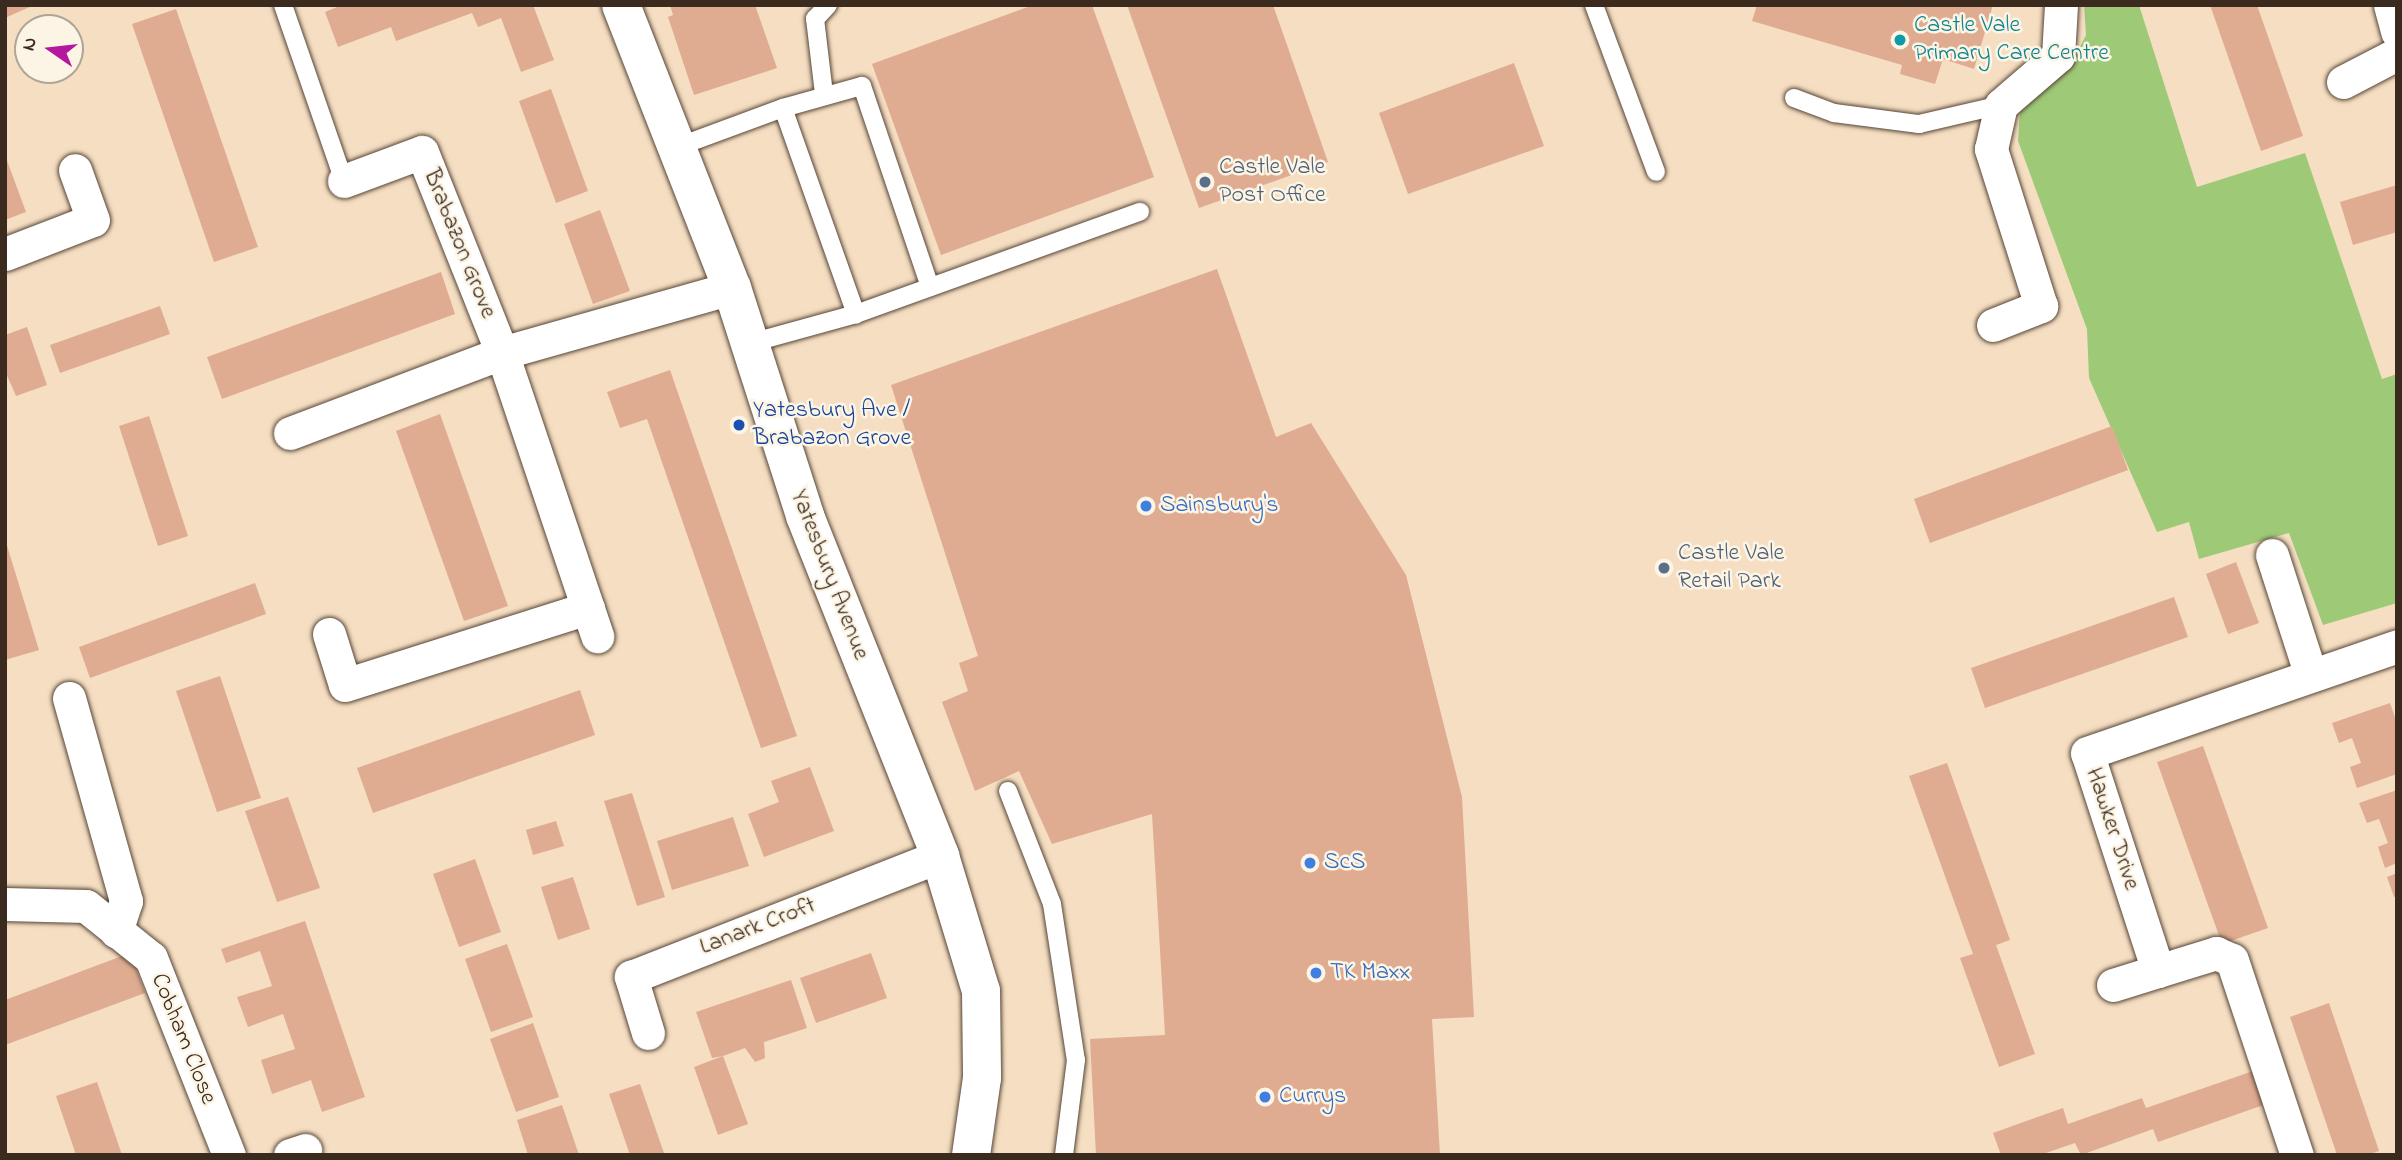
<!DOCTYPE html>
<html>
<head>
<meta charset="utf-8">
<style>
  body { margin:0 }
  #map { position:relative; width:2402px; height:1160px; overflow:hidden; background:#f5dec2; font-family:"Indie Flower",sans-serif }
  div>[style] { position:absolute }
  .green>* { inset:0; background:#9eca78 }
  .building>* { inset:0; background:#dfac91 }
  .roads { filter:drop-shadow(0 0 2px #574537) drop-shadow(0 0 2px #574537) }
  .service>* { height:18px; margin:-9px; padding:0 9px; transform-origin:9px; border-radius:9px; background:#fff }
  .minor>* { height:33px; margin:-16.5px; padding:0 16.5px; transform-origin:16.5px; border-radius:16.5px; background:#fff }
  .tertiary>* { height:38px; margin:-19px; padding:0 19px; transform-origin:19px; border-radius:19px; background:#fff }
  .dots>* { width:19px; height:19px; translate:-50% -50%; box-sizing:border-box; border:4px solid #fcf5e5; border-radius:50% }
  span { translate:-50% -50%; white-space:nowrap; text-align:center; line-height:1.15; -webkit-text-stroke:5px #fcf5e5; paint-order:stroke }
  .culture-label { font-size:24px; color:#0d838f }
  .left { translate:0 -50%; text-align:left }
  .service-label { font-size:24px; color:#4e5e75 }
  .street-label { font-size:24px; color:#3b2a1e }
  .transit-label { font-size:24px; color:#164399 }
  .shop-label { font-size:24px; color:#366cbe }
  .frame { position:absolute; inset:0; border:7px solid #3b2a1e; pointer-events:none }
  .north { position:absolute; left:14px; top:14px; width:70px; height:70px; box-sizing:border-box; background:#fcf5e5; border:2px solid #afa495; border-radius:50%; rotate:284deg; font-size:19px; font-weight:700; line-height:28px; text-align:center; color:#3b2a1e }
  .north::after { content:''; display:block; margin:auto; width:24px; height:32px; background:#b5179e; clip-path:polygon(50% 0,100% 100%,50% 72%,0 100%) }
</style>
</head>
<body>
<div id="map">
  <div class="green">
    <div style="clip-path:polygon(2084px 5px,2139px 5px,2197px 187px,2305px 153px,2382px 379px,2397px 374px,2397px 603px,2323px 625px,2289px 533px,2199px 559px,2189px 522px,2157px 532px,2089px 378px,2087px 329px,2018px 141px,2020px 110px,2073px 61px,2086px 35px)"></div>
  </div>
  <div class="building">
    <div style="clip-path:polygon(5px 5px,34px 5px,5px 18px)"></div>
    <div style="clip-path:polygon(342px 5px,533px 5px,554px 60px,521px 72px,501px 18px,478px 27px,472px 13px,396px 41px,391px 27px,338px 47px,325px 12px)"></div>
    <div style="clip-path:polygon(670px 5px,755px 5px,777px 68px,694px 95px,668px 17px,673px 15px)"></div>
    <div style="clip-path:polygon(1033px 5px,1092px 5px,1154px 177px,941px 255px,872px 64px)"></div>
    <div style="clip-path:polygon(1127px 5px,1273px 5px,1328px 162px,1199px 208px)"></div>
    <div style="clip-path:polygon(1757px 5px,1993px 5px,1974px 69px,1943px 59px,1935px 84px,1900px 74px,1902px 65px,1752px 21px)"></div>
    <div style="clip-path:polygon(2210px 5px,2257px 5px,2303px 136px,2261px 151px)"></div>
    <div style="clip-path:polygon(176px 9px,258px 247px,214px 262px,132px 24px)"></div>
    <div style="clip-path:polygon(1514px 63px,1544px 146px,1408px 194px,1379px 113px)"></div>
    <div style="clip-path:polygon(551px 89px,588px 191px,556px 203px,519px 101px)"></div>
    <div style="clip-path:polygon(5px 155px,26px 212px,5px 220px)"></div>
    <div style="clip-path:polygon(2397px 185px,2397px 232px,2353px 245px,2340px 202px)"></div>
    <div style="clip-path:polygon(600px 210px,630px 291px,593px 304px,564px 224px)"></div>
    <div style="clip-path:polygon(1217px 269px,1276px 437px,1311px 423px,1406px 575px,1462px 797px,1474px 1017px,1432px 1019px,1440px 1155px,1096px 1155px,1090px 1039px,1165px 1035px,1152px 814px,1052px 844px,1019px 771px,975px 791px,942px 702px,968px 691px,959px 663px,978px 656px,891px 385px)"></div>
    <div style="clip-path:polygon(441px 272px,455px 314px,222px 399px,207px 357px)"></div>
    <div style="clip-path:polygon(160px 306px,170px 334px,60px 373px,50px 345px)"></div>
    <div style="clip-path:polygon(27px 327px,47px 385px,16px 396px,5px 371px,5px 335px)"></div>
    <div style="clip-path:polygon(670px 370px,797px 736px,761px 748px,647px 419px,620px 428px,607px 392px)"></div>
    <div style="clip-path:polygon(440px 414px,508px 606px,464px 621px,396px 431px)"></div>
    <div style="clip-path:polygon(149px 416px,188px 536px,158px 546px,119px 426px)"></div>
    <div style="clip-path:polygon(2112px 426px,2128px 470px,1930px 543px,1914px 499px)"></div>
    <div style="clip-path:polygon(5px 539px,39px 650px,5px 660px)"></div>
    <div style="clip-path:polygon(2236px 562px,2259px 623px,2228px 634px,2206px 574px)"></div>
    <div style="clip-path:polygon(255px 583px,266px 614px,90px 678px,79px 647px)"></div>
    <div style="clip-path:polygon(2174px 597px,2188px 637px,1985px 708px,1971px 668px)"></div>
    <div style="clip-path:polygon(220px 676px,261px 798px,217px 812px,176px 691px)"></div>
    <div style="clip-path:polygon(580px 690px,595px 735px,373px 813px,357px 768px)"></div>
    <div style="clip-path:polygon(2390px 703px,2397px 723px,2397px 774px,2357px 788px,2350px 767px,2361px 763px,2352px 738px,2339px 743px,2332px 723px)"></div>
    <div style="clip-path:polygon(2203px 746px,2268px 928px,2222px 944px,2157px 762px)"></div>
    <div style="clip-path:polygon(1947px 763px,2010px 940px,1996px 945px,2035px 1054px,1999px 1067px,1960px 958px,1973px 954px,1909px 776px)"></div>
    <div style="clip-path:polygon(810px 767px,834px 831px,764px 857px,748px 814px,779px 802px,771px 781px)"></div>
    <div style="clip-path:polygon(2397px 790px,2397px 863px,2385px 868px,2378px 847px,2388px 843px,2379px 819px,2367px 823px,2359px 803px)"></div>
    <div style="clip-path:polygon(632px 793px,665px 897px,637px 906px,604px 801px)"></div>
    <div style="clip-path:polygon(288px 797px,320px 888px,277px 902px,245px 811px)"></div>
    <div style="clip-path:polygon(733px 817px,749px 866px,672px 890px,657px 841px)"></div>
    <div style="clip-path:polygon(556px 821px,564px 846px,533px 855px,526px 830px)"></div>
    <div style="clip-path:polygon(475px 859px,501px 932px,459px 947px,433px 874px)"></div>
    <div style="clip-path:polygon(2397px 873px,2397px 896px,2394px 897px,2387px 877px)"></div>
    <div style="clip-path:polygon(573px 877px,590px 929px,558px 940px,541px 887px)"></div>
    <div style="clip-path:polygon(305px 921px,365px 1097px,322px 1112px,311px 1080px,272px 1094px,261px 1060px,295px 1049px,283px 1014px,248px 1027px,237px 997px,272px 986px,260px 951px,226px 963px,221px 949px)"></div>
    <div style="clip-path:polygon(507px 944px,533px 1017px,491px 1032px,465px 959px)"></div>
    <div style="clip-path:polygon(130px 953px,145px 993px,5px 1045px,5px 1000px)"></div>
    <div style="clip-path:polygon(871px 953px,887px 998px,816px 1023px,800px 978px)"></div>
    <div style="clip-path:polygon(791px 980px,807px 1028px,764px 1042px,765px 1058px,755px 1062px,745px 1048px,723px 1056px,748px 1124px,718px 1135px,694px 1067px,723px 1056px,712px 1058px,696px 1012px)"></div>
    <div style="clip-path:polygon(2329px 1003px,2379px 1151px,2367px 1155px,2337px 1155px,2290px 1017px)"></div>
    <div style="clip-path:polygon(533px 1023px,559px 1097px,516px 1112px,490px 1039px)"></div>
    <div style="clip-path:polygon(2259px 1069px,2272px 1102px,2158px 1142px,2153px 1129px,2081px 1155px,2075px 1143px,2040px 1155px,2001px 1155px,1993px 1133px,2063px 1108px,2068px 1124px,2142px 1098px,2146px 1108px)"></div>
    <div style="clip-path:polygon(97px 1082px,122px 1155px,76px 1155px,56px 1096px)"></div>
    <div style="clip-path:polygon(640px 1084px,664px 1153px,658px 1155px,630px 1155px,609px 1094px)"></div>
    <div style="clip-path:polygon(562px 1105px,579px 1155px,528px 1155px,517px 1120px)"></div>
  </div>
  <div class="roads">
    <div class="service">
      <div style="left:283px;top:5px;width:186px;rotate:70.9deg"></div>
      <div style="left:1594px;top:5px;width:178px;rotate:69.6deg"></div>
      <div style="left:824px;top:94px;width:76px;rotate:-96.8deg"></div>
      <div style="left:815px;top:19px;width:19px;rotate:-47deg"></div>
      <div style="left:1794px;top:98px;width:43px;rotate:20.6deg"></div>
      <div style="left:1834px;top:113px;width:86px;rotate:7.4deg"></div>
      <div style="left:1919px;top:124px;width:84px;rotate:-13deg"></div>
      <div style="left:783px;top:108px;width:82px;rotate:-15.6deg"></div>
      <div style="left:862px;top:86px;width:212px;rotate:71.3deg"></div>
      <div style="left:680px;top:146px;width:110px;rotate:-20.3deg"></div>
      <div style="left:783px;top:108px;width:219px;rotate:70.5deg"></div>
      <div style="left:856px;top:314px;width:113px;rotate:164.6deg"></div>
      <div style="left:856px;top:314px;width:302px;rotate:-19.8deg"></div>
      <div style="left:1008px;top:791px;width:121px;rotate:68.7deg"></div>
      <div style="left:1052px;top:904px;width:158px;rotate:81.3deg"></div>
      <div style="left:1076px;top:1060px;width:96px;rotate:97.2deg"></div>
    </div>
    <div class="minor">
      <div style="left:2390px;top:5px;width:28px;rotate:75deg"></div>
      <div style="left:2343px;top:82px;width:61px;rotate:-27.4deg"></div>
      <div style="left:344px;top:181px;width:83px;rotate:-20.4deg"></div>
      <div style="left:422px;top:152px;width:216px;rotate:68.3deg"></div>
      <div style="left:502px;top:353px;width:299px;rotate:71.4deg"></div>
      <div style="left:5px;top:254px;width:94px;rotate:-21.1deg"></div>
      <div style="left:93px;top:220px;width:53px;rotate:-109.8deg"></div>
      <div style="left:1993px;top:325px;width:52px;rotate:-21.6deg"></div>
      <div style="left:2041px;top:306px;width:165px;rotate:-107.7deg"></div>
      <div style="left:1991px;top:149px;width:45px;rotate:-77.2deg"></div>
      <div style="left:2001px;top:105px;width:75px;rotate:-40.7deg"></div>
      <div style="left:2058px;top:56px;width:51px;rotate:-86.6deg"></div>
      <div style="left:290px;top:433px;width:227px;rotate:-20.7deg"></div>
      <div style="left:502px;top:353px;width:239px;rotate:-15.8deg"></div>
      <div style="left:2272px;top:555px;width:124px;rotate:72.1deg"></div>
      <div style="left:329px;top:634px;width:53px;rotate:72.6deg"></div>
      <div style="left:345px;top:685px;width:255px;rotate:-17.6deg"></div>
      <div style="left:69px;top:698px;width:211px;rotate:74.3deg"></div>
      <div style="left:126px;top:901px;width:32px;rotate:108deg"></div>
      <div style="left:5px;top:904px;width:81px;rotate:1.4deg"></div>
      <div style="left:86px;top:906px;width:83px;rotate:38.7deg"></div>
      <div style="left:151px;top:958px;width:212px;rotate:68.4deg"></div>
      <div style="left:2158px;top:971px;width:61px;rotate:-17.2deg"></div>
      <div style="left:2216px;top:953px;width:17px;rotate:24deg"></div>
      <div style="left:2232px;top:960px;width:206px;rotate:71.6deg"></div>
      <div style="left:2113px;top:985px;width:47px;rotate:-17.3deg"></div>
      <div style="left:2158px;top:971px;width:229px;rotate:-108deg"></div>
      <div style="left:2087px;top:753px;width:328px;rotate:-19deg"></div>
      <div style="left:648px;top:1033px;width:59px;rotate:-106.9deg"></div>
      <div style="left:631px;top:977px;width:332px;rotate:-21.4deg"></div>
      <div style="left:290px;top:1155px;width:16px;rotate:-18deg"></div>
    </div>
    <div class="tertiary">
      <div style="left:621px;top:5px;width:304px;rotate:68.6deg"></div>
      <div style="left:732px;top:288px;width:239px;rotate:72.2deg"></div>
      <div style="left:805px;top:516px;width:366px;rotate:68.3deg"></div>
      <div style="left:940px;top:856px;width:141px;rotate:73.1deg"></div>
      <div style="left:981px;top:991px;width:87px;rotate:89.3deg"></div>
      <div style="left:982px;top:1078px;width:78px;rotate:98.1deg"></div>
    </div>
  </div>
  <div class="dots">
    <div style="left:1900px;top:40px;background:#0f9aa8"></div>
    <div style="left:1205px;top:182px;background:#5c6f8a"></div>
    <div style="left:739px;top:425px;background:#1a4fb4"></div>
    <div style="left:1146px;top:506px;background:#3f7fe0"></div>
    <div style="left:1664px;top:568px;background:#5c6f8a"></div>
    <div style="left:1310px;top:863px;background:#3f7fe0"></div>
    <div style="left:1316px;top:973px;background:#3f7fe0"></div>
    <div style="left:1265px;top:1097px;background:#3f7fe0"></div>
  </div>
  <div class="culture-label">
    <span class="left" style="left:1914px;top:40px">Castle Vale<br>Primary Care Centre</span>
  </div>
  <div class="service-label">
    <span class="left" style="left:1219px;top:182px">Castle Vale<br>Post Office</span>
    <span class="left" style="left:1678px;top:568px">Castle Vale<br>Retail Park</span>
  </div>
  <div class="street-label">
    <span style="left:459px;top:244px;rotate:68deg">Brabazon Grove</span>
    <span style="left:829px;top:575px;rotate:69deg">Yatesbury Avenue</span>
    <span style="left:2112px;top:829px;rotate:72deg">Hawker Drive</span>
    <span style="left:758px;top:927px;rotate:-21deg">Lanark Croft</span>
    <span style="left:183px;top:1039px;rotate:68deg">Cobham Close</span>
  </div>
  <div class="transit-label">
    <span class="left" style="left:753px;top:425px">Yatesbury Ave /<br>Brabazon Grove</span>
  </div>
  <div class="shop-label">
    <span class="left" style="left:1160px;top:506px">Sainsbury's</span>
    <span class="left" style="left:1324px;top:863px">ScS</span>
    <span class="left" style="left:1330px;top:973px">TK Maxx</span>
    <span class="left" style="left:1279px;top:1097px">Currys</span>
  </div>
  <div class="frame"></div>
  <div class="north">N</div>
</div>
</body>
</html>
